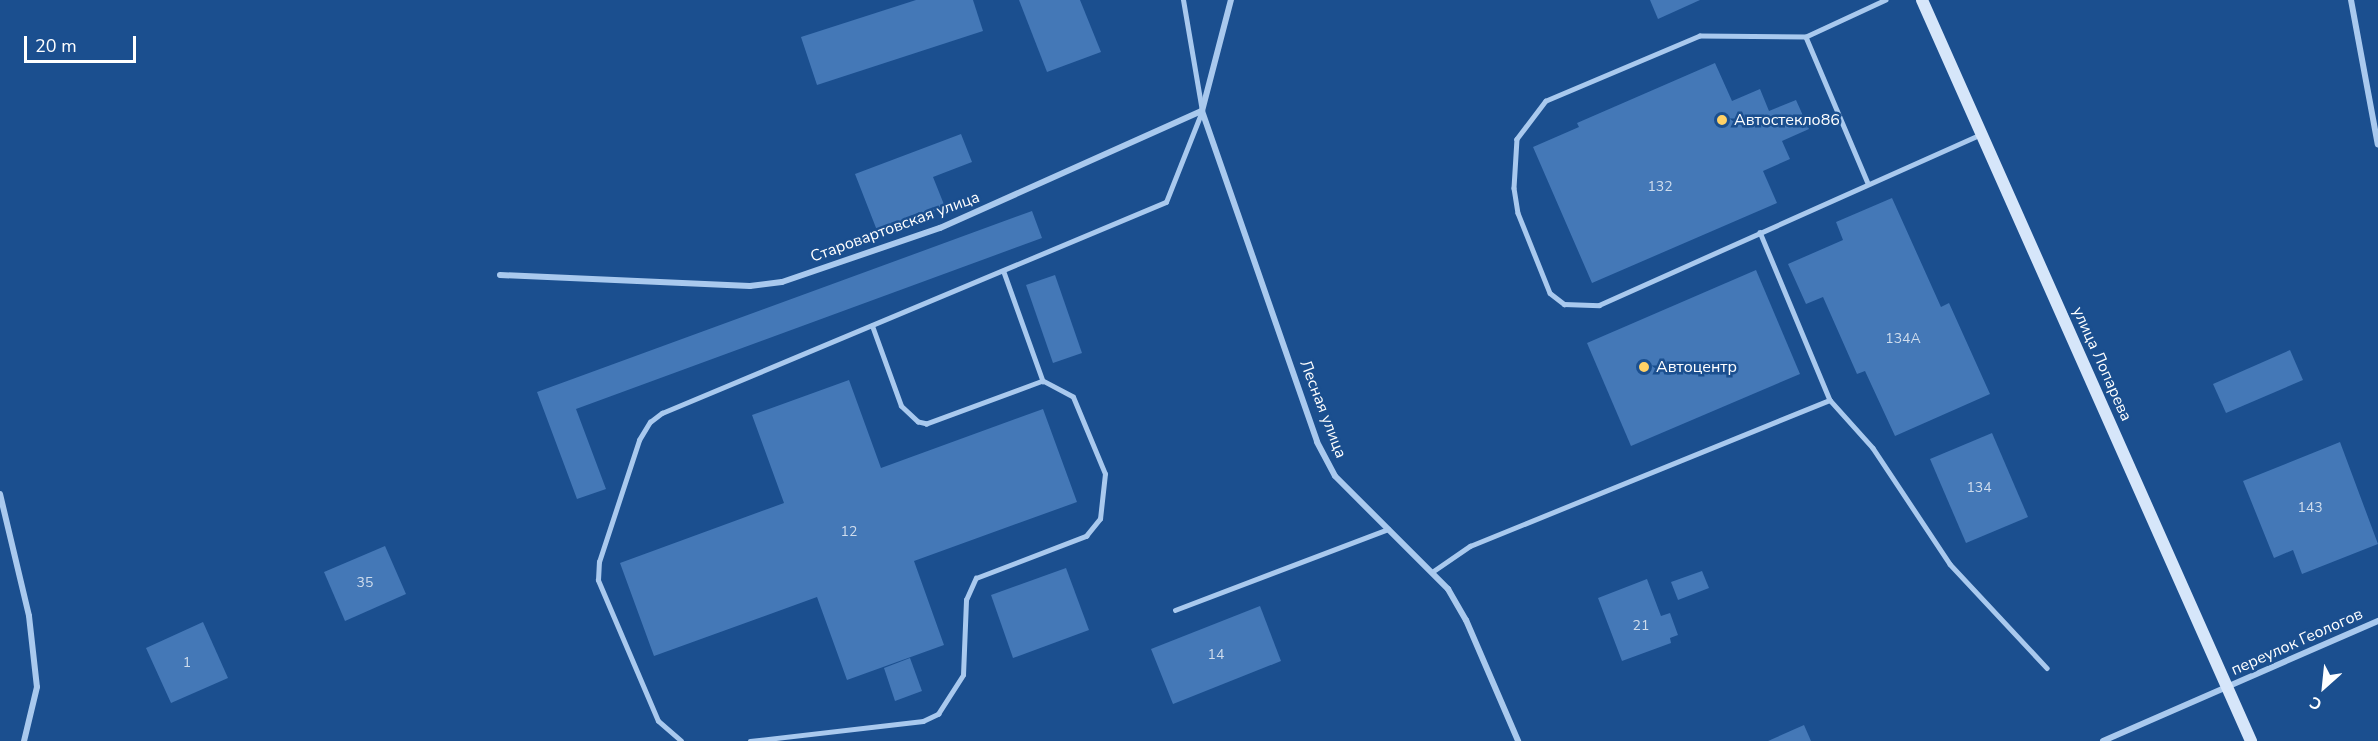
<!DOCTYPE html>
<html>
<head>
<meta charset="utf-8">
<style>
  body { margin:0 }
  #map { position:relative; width:2378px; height:741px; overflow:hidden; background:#1b4f8f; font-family:"Nunito Sans",sans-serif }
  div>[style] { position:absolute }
  .building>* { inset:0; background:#4478b7 }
  .service>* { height:4.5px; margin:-2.25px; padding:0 2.25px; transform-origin:2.25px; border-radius:2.25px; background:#a9c9ee }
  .minor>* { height:6px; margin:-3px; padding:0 3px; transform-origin:3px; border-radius:3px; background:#a9c9ee }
  .secondary>* { height:12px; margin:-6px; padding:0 6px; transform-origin:6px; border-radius:6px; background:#d6e6fa }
  .dots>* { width:16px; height:16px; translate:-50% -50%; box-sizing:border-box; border:3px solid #1b4f8f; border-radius:50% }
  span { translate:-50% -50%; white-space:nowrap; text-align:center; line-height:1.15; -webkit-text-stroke:5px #1b4f8f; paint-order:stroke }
  .number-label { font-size:14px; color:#d0dded }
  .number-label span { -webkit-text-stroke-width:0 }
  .poi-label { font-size:16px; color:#fff }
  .left { translate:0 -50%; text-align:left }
  .street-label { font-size:16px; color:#fff }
  .north { position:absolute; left:2294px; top:657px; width:60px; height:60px; -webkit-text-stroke:4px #1b4f8f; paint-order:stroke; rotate:207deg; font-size:16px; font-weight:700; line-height:24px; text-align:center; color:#fff }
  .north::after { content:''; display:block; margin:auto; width:21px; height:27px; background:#fff; clip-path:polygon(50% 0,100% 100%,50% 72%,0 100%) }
  .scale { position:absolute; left:24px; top:36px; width:112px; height:27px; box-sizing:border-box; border:3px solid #fff; border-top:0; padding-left:8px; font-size:18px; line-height:21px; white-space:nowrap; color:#fff; -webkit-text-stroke:4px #1b4f8f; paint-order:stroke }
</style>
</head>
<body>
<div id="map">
  <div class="building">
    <div style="clip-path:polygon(916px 0,973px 0,983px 31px,817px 85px,801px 37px)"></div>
    <div style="clip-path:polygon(1019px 0,1080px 0,1101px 52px,1047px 72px)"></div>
    <div style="clip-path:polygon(1650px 0,1700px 0,1658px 19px)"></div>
    <div style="clip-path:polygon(1715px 63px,1732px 101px,1760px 89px,1769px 111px,1796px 100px,1809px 129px,1782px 141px,1790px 159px,1763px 171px,1777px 203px,1592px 283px,1533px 147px,1579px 127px,1577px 123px)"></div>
    <div style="clip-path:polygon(961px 134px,972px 162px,933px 177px,945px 207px,878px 233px,855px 174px)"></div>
    <div style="clip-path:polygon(1892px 198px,1941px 307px,1949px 303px,1990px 394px,1895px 436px,1865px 371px,1857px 374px,1823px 297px,1806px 304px,1788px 264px,1843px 240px,1836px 222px)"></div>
    <div style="clip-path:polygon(1032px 211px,1042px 238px,576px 409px,606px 489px,577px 499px,537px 392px)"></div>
    <div style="clip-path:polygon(1756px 270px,1800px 374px,1631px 446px,1587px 343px)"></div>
    <div style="clip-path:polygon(1055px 275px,1082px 353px,1053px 363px,1026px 285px)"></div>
    <div style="clip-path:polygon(2290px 350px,2303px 380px,2226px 413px,2213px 384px)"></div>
    <div style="clip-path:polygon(849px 380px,881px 468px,1043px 409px,1077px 502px,914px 561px,944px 645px,847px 680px,817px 597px,654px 656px,620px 563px,784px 503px,752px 415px)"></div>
    <div style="clip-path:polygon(1992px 433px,2028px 517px,1966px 543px,1930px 459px)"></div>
    <div style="clip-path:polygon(2340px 442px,2378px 544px,2302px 574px,2293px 550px,2274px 558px,2243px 481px)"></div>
    <div style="clip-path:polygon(385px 546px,406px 594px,345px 621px,324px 572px)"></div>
    <div style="clip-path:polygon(1066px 568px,1089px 630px,1013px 658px,991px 595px)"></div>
    <div style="clip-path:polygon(1702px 571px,1709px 588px,1678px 600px,1671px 582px)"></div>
    <div style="clip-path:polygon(1647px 579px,1661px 616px,1670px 613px,1678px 635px,1670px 638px,1671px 643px,1622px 661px,1598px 598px)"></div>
    <div style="clip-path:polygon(1260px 606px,1281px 661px,1173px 704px,1151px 649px)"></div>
    <div style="clip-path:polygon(203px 622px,228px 678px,171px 703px,146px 648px)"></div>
    <div style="clip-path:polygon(910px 658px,922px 691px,895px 701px,884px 668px)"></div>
    <div style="clip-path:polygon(1804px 725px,1811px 741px,1768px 741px)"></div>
  </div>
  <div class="service">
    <div style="left:1886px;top:0;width:88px;rotate:155.2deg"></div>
    <div style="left:1806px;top:37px;width:106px;rotate:-179.5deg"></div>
    <div style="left:1700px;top:36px;width:167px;rotate:157.1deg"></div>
    <div style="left:1546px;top:101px;width:48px;rotate:127.3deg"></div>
    <div style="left:1517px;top:139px;width:49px;rotate:93.5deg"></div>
    <div style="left:1514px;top:188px;width:25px;rotate:81deg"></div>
    <div style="left:1518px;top:213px;width:86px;rotate:68.2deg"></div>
    <div style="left:1550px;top:293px;width:18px;rotate:38deg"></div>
    <div style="left:1564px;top:304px;width:35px;rotate:2deg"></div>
    <div style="left:1599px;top:305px;width:419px;rotate:-24.1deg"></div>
    <div style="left:1806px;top:37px;width:159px;rotate:67deg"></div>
    <div style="left:1760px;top:232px;width:182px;rotate:67.4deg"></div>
    <div style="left:1830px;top:400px;width:64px;rotate:48.1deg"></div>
    <div style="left:1873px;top:448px;width:139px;rotate:56.4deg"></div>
    <div style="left:1950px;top:564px;width:142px;rotate:47deg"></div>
    <div style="left:1004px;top:272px;width:116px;rotate:70.3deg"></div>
    <div style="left:1432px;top:572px;width:46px;rotate:-34.4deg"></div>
    <div style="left:1470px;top:546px;width:388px;rotate:-22.1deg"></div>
    <div style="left:1175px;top:610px;width:228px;rotate:-20.8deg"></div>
    <div style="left:681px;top:741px;width:30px;rotate:-139deg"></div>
    <div style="left:658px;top:721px;width:153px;rotate:-113.1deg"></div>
    <div style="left:598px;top:580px;width:18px;rotate:-87deg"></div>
    <div style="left:599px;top:562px;width:128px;rotate:-71.8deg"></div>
    <div style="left:639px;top:440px;width:21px;rotate:-59deg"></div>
    <div style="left:650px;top:422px;width:15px;rotate:-37deg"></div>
    <div style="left:662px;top:413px;width:546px;rotate:-22.72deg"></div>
    <div style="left:1166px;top:202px;width:98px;rotate:-68.4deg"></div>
    <div style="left:1202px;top:111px;width:113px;rotate:-99.7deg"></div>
    <div style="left:750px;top:741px;width:174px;rotate:-6.6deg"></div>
    <div style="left:923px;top:721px;width:17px;rotate:-25deg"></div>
    <div style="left:938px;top:714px;width:46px;rotate:-57.3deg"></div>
    <div style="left:963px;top:675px;width:75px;rotate:-87.7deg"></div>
    <div style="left:966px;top:600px;width:24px;rotate:-66deg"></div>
    <div style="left:976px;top:578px;width:118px;rotate:-20.9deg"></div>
    <div style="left:1086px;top:536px;width:22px;rotate:-51deg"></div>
    <div style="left:1100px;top:519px;width:45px;rotate:-83.7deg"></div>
    <div style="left:1105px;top:474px;width:83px;rotate:-112.6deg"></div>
    <div style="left:1073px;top:397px;width:34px;rotate:-152deg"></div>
    <div style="left:1043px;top:381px;width:124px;rotate:159.7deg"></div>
    <div style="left:927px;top:424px;width:9px;rotate:-167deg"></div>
    <div style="left:918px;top:422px;width:23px;rotate:-137deg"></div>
    <div style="left:901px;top:406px;width:85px;rotate:-109.9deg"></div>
  </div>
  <div class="minor">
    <div style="left:2351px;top:0;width:147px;rotate:79.5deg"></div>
    <div style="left:1202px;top:111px;width:350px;rotate:70.8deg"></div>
    <div style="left:1317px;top:442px;width:38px;rotate:62deg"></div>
    <div style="left:1335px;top:476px;width:160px;rotate:45deg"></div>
    <div style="left:1448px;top:589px;width:36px;rotate:60deg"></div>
    <div style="left:1466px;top:620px;width:132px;rotate:66.7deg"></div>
    <div style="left:1202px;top:111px;width:115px;rotate:-75.4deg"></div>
    <div style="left:500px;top:275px;width:250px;rotate:2.5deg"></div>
    <div style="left:750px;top:286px;width:32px;rotate:-7deg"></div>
    <div style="left:782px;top:282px;width:167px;rotate:-18.9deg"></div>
    <div style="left:940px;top:228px;width:287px;rotate:-24.1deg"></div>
    <div style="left:0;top:494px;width:125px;rotate:76.6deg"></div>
    <div style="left:29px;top:616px;width:71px;rotate:83.6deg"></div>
    <div style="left:37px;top:687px;width:56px;rotate:103.5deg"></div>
    <div style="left:2103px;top:741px;width:300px;rotate:-23.6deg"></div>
  </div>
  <div class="secondary">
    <div style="left:1922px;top:0;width:811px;rotate:66.06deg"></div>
  </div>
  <div class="dots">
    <div style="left:1722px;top:120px;background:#ffd166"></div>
    <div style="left:1644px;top:367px;background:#ffd166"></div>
  </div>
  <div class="number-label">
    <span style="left:1660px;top:187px">132</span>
    <span style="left:1903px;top:339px">134А</span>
    <span style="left:1979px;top:488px">134</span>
    <span style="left:2310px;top:508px">143</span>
    <span style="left:849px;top:532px">12</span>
    <span style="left:365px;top:583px">35</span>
    <span style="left:1641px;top:626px">21</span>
    <span style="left:1216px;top:655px">14</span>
    <span style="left:187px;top:663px">1</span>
  </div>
  <div class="poi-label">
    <span class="left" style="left:1734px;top:120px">Автостекло86</span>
    <span class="left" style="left:1656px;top:367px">Автоцентр</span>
  </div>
  <div class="street-label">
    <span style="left:895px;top:227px;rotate:-20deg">Старовартовская улица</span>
    <span style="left:2102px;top:364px;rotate:66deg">улица Лопарева</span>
    <span style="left:1323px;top:409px;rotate:69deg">Лесная улица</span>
    <span style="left:2297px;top:642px;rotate:-24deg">переулок Геологов</span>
  </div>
  <div class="north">С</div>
  <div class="scale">20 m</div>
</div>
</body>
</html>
